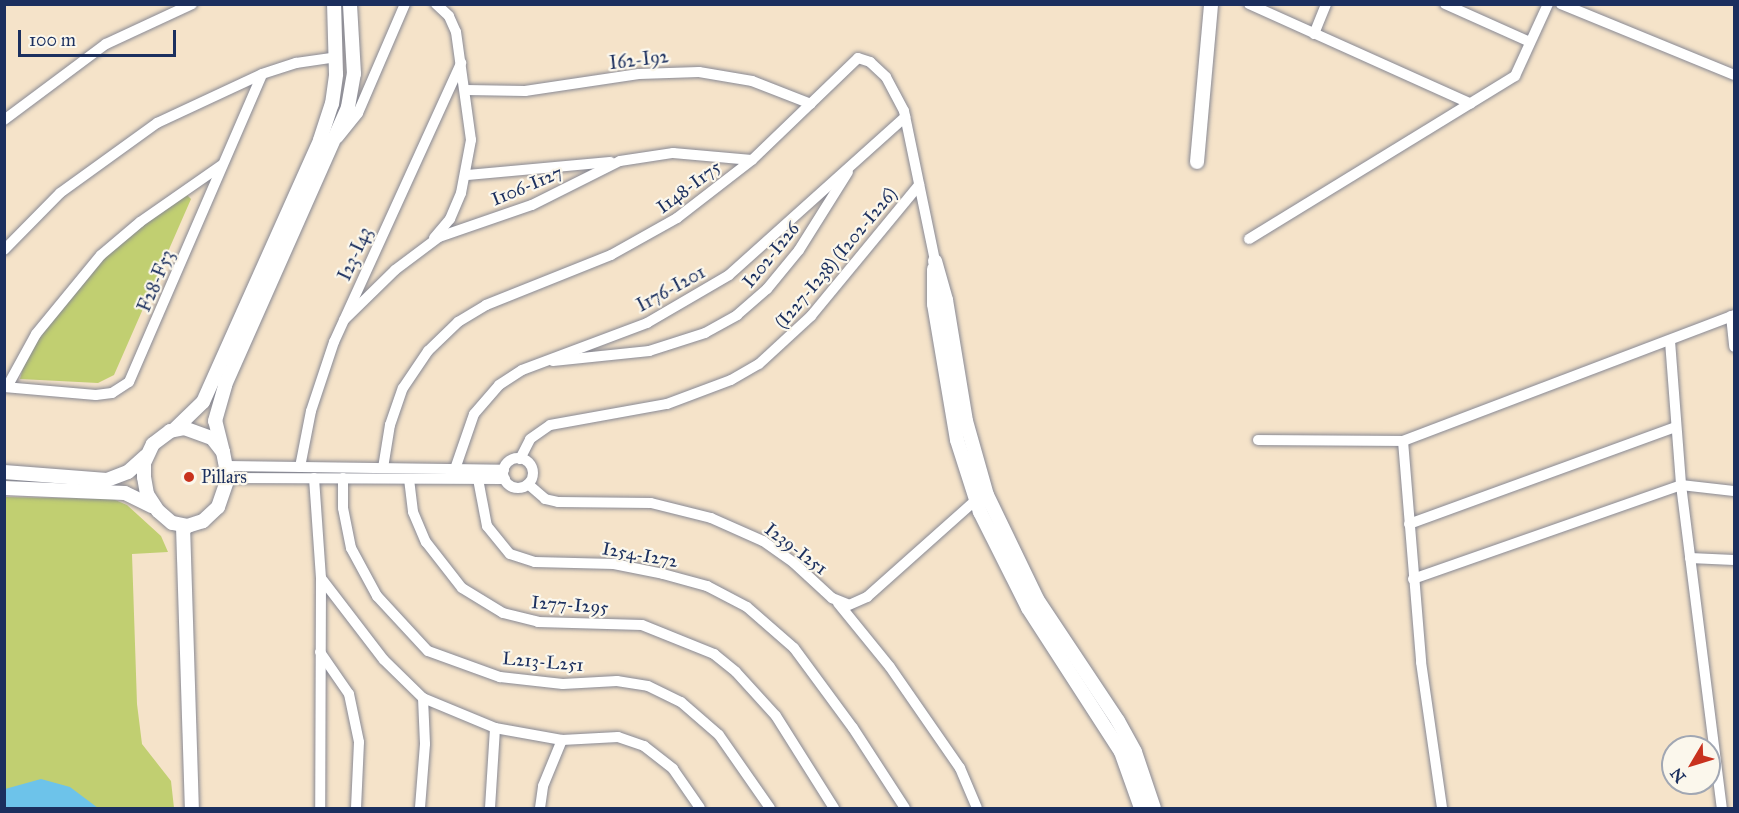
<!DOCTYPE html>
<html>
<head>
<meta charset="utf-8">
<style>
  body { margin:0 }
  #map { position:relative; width:1739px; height:813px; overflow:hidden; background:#f5e3c9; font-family:"IM FELL Great Primer",serif }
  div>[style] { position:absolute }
  .green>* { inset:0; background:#c1cf71 }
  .water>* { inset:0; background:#6dc3ea }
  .roads { filter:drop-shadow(0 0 2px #888994) drop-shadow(0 0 2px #888994) }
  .minor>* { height:10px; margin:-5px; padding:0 5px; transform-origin:5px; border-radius:5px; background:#fff }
  .minor>.ring { margin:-5px; padding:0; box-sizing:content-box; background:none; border:10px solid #fff; border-radius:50% }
  .tertiary>* { height:14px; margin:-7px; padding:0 7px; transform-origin:7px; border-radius:7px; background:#fff }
  .dots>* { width:16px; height:16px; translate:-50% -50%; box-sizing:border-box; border:3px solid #fbf7ec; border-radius:50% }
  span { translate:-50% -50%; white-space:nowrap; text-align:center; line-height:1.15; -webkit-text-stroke:4.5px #fbf7ec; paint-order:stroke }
  .street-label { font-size:18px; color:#1b2f5e }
  .poi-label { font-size:18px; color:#1b2f5e }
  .left { translate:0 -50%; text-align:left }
  .frame { position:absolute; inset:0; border:6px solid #1b2f5e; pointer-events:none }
  .north { position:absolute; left:1661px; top:735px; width:60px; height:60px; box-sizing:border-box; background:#fbf7ec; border:2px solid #a1a7b3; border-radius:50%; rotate:232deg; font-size:16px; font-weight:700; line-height:24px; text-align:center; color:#1b2f5e }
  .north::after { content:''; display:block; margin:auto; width:21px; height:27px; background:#c8321e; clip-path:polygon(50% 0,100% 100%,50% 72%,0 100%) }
  .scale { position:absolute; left:18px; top:30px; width:158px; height:27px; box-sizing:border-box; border:3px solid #1b2f5e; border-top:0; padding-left:8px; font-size:18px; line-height:21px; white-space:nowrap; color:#1b2f5e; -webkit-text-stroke:4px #fbf7ec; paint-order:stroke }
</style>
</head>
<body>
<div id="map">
  <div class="green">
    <div style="clip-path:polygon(185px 193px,191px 199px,114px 375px,98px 383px,20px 379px,25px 360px,46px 329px,109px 253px)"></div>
    <div style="clip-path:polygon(4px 497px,113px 499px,127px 505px,161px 536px,168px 552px,132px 554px,137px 704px,142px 744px,171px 781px,174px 808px,5px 808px)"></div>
  </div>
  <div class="water">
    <div style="clip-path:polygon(41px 779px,70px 787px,98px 808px,5px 808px,5px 789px)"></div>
  </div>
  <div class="roads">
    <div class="minor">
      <div style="left:1249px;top:4px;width:243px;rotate:24.2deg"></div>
      <div style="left:1445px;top:4px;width:93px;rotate:24.1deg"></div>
      <div style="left:1561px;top:4px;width:187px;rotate:22.3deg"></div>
      <div style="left:1314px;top:34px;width:32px;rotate:-68deg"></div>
      <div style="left:466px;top:90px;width:59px;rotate:1deg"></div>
      <div style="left:525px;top:91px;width:115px;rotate:-8.5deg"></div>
      <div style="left:639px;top:74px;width:60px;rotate:-1.9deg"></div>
      <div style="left:699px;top:72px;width:54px;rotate:9.6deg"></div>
      <div style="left:752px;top:81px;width:63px;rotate:21.3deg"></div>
      <div style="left:4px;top:120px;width:127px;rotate:-36.7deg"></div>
      <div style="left:106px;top:44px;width:95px;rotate:-24.9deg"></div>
      <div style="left:338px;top:138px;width:32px;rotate:-51deg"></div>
      <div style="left:358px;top:113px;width:119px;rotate:-66.7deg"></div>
      <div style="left:467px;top:175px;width:144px;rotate:-5.2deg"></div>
      <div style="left:434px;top:238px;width:25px;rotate:-50deg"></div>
      <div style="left:450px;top:219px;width:28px;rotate:-67deg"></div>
      <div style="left:461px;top:193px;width:54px;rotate:-79.3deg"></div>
      <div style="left:471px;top:140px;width:109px;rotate:-97.9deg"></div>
      <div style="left:456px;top:32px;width:17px;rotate:-114deg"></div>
      <div style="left:449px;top:16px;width:18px;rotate:-137deg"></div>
      <div style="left:1249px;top:239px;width:312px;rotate:-31.5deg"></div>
      <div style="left:1515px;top:76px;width:79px;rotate:-65.4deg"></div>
      <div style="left:4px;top:250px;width:80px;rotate:-45.5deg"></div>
      <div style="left:60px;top:193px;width:120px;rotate:-35.8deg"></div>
      <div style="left:157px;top:123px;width:116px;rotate:-25deg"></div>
      <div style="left:262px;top:74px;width:36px;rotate:-18deg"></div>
      <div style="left:296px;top:63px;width:41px;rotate:-8.3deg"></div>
      <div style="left:1731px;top:316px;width:31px;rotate:84deg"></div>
      <div style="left:344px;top:320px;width:71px;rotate:-44.4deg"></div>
      <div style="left:395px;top:270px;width:55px;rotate:-36.9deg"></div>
      <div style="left:439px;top:237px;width:98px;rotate:-19deg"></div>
      <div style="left:532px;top:205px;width:98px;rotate:-26.6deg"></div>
      <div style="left:620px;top:161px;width:54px;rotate:-8.6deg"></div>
      <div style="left:673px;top:153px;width:79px;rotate:5.1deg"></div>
      <div style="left:1670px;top:341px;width:144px;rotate:85.6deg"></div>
      <div style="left:1681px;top:485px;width:326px;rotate:82.8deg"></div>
      <div style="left:553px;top:361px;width:97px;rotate:-5.9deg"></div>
      <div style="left:649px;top:351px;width:59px;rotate:-17.8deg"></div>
      <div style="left:705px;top:333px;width:37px;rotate:-29deg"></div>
      <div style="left:737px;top:315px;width:40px;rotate:-41deg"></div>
      <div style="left:767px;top:289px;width:50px;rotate:-50.6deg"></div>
      <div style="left:799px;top:250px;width:92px;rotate:-57.9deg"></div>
      <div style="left:4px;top:387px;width:92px;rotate:5deg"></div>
      <div style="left:96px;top:395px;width:16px;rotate:-7deg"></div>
      <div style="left:112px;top:393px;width:20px;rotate:-33deg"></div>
      <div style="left:129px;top:382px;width:335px;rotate:-66.6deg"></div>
      <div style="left:7px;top:387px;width:60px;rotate:-61.3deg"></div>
      <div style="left:36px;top:334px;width:102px;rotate:-50.6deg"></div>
      <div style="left:101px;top:255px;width:51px;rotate:-40.2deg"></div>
      <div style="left:140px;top:222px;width:100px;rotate:-34.8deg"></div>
      <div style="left:1258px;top:440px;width:145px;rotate:0.4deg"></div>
      <div style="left:1403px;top:441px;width:354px;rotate:-20.8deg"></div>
      <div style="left:1403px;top:441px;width:222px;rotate:85.3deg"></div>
      <div style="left:1421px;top:662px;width:148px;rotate:81.8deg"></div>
      <div class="ring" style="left:503px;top:458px;width:20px;height:20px"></div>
      <div style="left:520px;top:459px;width:22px;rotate:-63deg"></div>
      <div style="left:530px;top:439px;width:24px;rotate:-35deg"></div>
      <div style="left:550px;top:425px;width:119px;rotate:-10.2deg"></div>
      <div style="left:667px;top:404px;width:68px;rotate:-20.6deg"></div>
      <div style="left:731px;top:380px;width:32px;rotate:-30deg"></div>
      <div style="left:759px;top:364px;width:71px;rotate:-42.7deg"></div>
      <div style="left:811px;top:316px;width:170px;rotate:-50.5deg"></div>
      <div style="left:227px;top:466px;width:277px;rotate:0.8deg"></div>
      <div style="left:300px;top:467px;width:57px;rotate:-78.9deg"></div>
      <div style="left:311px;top:411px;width:73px;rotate:-71.6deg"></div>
      <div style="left:334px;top:342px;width:307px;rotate:-65.5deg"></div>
      <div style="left:383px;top:468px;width:44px;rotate:-80.8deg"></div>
      <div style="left:390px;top:425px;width:39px;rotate:-71deg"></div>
      <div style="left:403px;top:388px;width:45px;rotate:-56deg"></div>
      <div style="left:428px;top:351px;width:42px;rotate:-44deg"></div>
      <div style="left:458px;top:322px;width:33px;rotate:-31deg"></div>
      <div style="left:486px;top:305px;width:135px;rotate:-21.8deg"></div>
      <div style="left:611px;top:255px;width:76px;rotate:-29.3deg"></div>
      <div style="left:677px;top:218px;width:95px;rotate:-37.7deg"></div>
      <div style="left:752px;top:160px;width:147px;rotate:-43.9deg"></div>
      <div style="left:858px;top:58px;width:13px;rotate:18deg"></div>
      <div style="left:870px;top:62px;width:22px;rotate:43deg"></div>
      <div style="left:886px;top:77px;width:38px;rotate:62deg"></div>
      <div style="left:904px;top:111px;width:153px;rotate:78.3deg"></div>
      <div style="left:455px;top:469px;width:58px;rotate:-70.9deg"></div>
      <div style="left:474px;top:414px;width:38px;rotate:-49deg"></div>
      <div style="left:499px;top:385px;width:27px;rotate:-33deg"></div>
      <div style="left:522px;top:370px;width:134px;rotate:-20.6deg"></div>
      <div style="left:647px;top:323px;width:95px;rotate:-30.3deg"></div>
      <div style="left:729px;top:275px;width:237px;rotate:-41.9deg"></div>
      <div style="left:228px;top:478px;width:277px;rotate:0.2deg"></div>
      <div style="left:314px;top:478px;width:100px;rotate:86deg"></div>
      <div style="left:321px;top:578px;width:230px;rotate:90.2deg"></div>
      <div style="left:343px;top:478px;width:30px;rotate:90deg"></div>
      <div style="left:343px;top:508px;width:41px;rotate:78.7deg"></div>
      <div style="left:351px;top:548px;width:55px;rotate:61.6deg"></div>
      <div style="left:377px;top:596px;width:75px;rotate:47.2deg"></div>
      <div style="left:428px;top:651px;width:77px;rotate:19.9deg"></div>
      <div style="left:500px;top:677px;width:63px;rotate:6.3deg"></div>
      <div style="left:563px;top:684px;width:54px;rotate:-3.2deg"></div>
      <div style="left:617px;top:681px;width:31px;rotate:9deg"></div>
      <div style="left:648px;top:686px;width:37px;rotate:26deg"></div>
      <div style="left:681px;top:702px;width:50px;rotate:41deg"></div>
      <div style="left:719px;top:735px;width:89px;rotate:55.1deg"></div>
      <div style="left:409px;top:479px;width:33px;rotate:83deg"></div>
      <div style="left:413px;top:512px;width:33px;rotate:67deg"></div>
      <div style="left:426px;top:542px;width:58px;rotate:52deg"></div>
      <div style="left:462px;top:588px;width:48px;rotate:31.4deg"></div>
      <div style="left:503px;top:613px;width:36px;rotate:14deg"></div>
      <div style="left:538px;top:622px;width:104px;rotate:1.7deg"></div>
      <div style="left:642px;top:625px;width:78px;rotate:21.9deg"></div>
      <div style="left:714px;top:654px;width:28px;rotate:39deg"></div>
      <div style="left:736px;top:672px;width:59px;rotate:47.7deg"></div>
      <div style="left:776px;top:716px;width:109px;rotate:57.8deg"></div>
      <div style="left:478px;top:479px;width:48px;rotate:79.2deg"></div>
      <div style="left:487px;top:526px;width:36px;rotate:51deg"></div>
      <div style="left:510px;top:554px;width:26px;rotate:18deg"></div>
      <div style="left:535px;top:562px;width:79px;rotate:1.5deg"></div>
      <div style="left:614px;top:564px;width:50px;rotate:11.5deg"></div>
      <div style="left:663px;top:574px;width:46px;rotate:15.3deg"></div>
      <div style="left:707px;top:586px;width:45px;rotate:27.7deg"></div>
      <div style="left:747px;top:607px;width:62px;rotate:41.1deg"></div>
      <div style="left:794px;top:648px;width:99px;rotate:53.6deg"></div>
      <div style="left:853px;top:728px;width:95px;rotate:57deg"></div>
      <div style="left:528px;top:484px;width:23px;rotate:41deg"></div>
      <div style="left:545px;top:499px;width:13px;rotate:13deg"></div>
      <div style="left:558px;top:502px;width:93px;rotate:0.6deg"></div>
      <div style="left:651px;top:503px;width:62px;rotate:14deg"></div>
      <div style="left:711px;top:518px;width:57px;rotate:23.9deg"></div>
      <div style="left:763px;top:541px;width:38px;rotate:35deg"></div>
      <div style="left:794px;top:563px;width:52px;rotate:42.6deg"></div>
      <div style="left:832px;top:598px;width:18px;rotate:22deg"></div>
      <div style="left:849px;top:605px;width:20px;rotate:-24deg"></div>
      <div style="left:867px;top:597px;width:146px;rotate:-41.7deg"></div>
      <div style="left:1409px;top:524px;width:284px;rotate:-20deg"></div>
      <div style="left:1690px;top:558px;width:44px;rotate:2.6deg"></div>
      <div style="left:321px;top:578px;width:103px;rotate:52.5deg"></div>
      <div style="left:384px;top:660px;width:54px;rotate:44.3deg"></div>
      <div style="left:423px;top:698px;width:46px;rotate:87.5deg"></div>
      <div style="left:425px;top:744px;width:64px;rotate:94.5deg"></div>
      <div style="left:1413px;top:579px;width:284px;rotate:-19.3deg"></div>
      <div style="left:1681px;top:485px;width:53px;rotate:6.5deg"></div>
      <div style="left:838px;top:603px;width:82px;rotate:50.9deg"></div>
      <div style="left:890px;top:667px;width:123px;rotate:55.3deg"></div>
      <div style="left:960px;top:768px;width:43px;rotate:67deg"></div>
      <div style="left:320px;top:652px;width:51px;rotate:55.4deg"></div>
      <div style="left:349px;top:694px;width:49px;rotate:78.2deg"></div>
      <div style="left:359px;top:742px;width:66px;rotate:92.6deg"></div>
      <div style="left:423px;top:698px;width:78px;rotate:22.6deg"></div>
      <div style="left:495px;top:728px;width:68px;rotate:10.2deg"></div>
      <div style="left:562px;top:740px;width:56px;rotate:-3.1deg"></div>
      <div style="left:618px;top:737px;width:28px;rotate:19deg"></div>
      <div style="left:644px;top:746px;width:37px;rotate:38deg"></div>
      <div style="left:673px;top:769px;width:47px;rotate:55.3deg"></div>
      <div style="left:490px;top:808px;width:80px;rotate:-86.4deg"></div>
      <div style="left:540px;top:808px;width:22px;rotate:-82deg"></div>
      <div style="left:543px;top:786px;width:50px;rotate:-67.6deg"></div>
    </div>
    <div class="tertiary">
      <div style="left:1197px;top:162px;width:159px;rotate:-84.9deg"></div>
      <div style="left:935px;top:261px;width:41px;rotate:74.2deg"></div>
      <div style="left:946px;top:300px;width:123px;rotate:80.6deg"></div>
      <div style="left:966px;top:421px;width:77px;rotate:74.2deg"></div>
      <div style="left:987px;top:495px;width:115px;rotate:64.3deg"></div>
      <div style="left:1037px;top:599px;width:146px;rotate:56.4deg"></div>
      <div style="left:1118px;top:721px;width:35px;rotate:61deg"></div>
      <div style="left:1135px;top:752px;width:59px;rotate:71.3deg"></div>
      <div style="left:934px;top:269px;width:35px;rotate:90deg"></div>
      <div style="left:934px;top:304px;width:138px;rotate:80.4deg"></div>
      <div style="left:957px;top:440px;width:76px;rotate:72.3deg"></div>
      <div style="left:980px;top:512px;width:107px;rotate:63.4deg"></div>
      <div style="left:1028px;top:608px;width:171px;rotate:57.1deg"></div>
      <div style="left:1121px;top:752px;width:59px;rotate:70.3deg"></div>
      <div style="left:176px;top:428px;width:37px;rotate:-44deg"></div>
      <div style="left:203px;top:402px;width:287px;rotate:-65.9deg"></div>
      <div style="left:320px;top:140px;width:38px;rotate:-72deg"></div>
      <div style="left:332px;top:104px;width:30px;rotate:-82deg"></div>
      <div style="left:336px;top:74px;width:70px;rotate:-91.6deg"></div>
      <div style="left:184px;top:428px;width:30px;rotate:20deg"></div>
      <div style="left:212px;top:438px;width:18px;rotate:52deg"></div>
      <div style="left:223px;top:452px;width:26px;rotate:79deg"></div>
      <div style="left:228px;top:478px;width:31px;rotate:109deg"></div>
      <div style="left:218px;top:507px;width:21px;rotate:137deg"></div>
      <div style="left:203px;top:521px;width:16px;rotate:162deg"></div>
      <div style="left:188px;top:526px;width:16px;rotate:-169deg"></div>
      <div style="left:172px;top:523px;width:18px;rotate:-139deg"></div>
      <div style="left:158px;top:511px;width:20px;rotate:-123deg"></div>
      <div style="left:147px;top:494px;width:17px;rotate:-100deg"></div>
      <div style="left:144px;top:477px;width:14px;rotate:-90deg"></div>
      <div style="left:144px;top:463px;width:21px;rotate:-65deg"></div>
      <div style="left:153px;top:444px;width:21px;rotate:-37deg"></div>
      <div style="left:170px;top:431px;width:14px;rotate:-12deg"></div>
      <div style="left:223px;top:452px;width:32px;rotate:-104deg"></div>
      <div style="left:215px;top:421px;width:37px;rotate:-74deg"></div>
      <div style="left:225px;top:385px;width:304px;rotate:-66.1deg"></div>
      <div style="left:348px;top:107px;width:34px;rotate:-80deg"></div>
      <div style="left:354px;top:74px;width:70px;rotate:-93.3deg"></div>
      <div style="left:4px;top:472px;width:103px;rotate:4.4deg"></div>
      <div style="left:107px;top:480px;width:22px;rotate:-21deg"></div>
      <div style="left:128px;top:472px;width:24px;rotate:-42deg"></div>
      <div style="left:4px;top:488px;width:121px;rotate:2.4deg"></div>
      <div style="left:125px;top:493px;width:30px;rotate:26deg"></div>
      <div style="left:183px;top:526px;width:282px;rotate:88.2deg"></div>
    </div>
  </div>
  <div class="dots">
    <div style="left:189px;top:477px;background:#c8321e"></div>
  </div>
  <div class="street-label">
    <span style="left:639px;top:60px;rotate:-7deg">I62-I92</span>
    <span style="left:527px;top:186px;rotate:-23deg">I106-I127</span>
    <span style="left:689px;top:187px;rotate:-37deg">I148-I175</span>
    <span style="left:355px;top:254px;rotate:-66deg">I23-I43</span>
    <span style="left:771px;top:255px;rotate:-51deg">I202-I226</span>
    <span style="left:836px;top:258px;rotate:-50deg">(I227-I238) (I202-I226)</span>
    <span style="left:156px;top:281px;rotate:-67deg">F28-F53</span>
    <span style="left:671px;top:289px;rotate:-29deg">I176-I201</span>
    <span style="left:796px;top:549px;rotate:37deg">I239-I251</span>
    <span style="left:640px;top:555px;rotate:10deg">I254-I272</span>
    <span style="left:570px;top:605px;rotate:4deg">I277-I295</span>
    <span style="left:543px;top:662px;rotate:5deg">L213-L251</span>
  </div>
  <div class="poi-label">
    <span class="left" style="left:201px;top:477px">Pillars</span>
  </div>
  <div class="frame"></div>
  <div class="north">N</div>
  <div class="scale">100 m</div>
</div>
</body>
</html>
